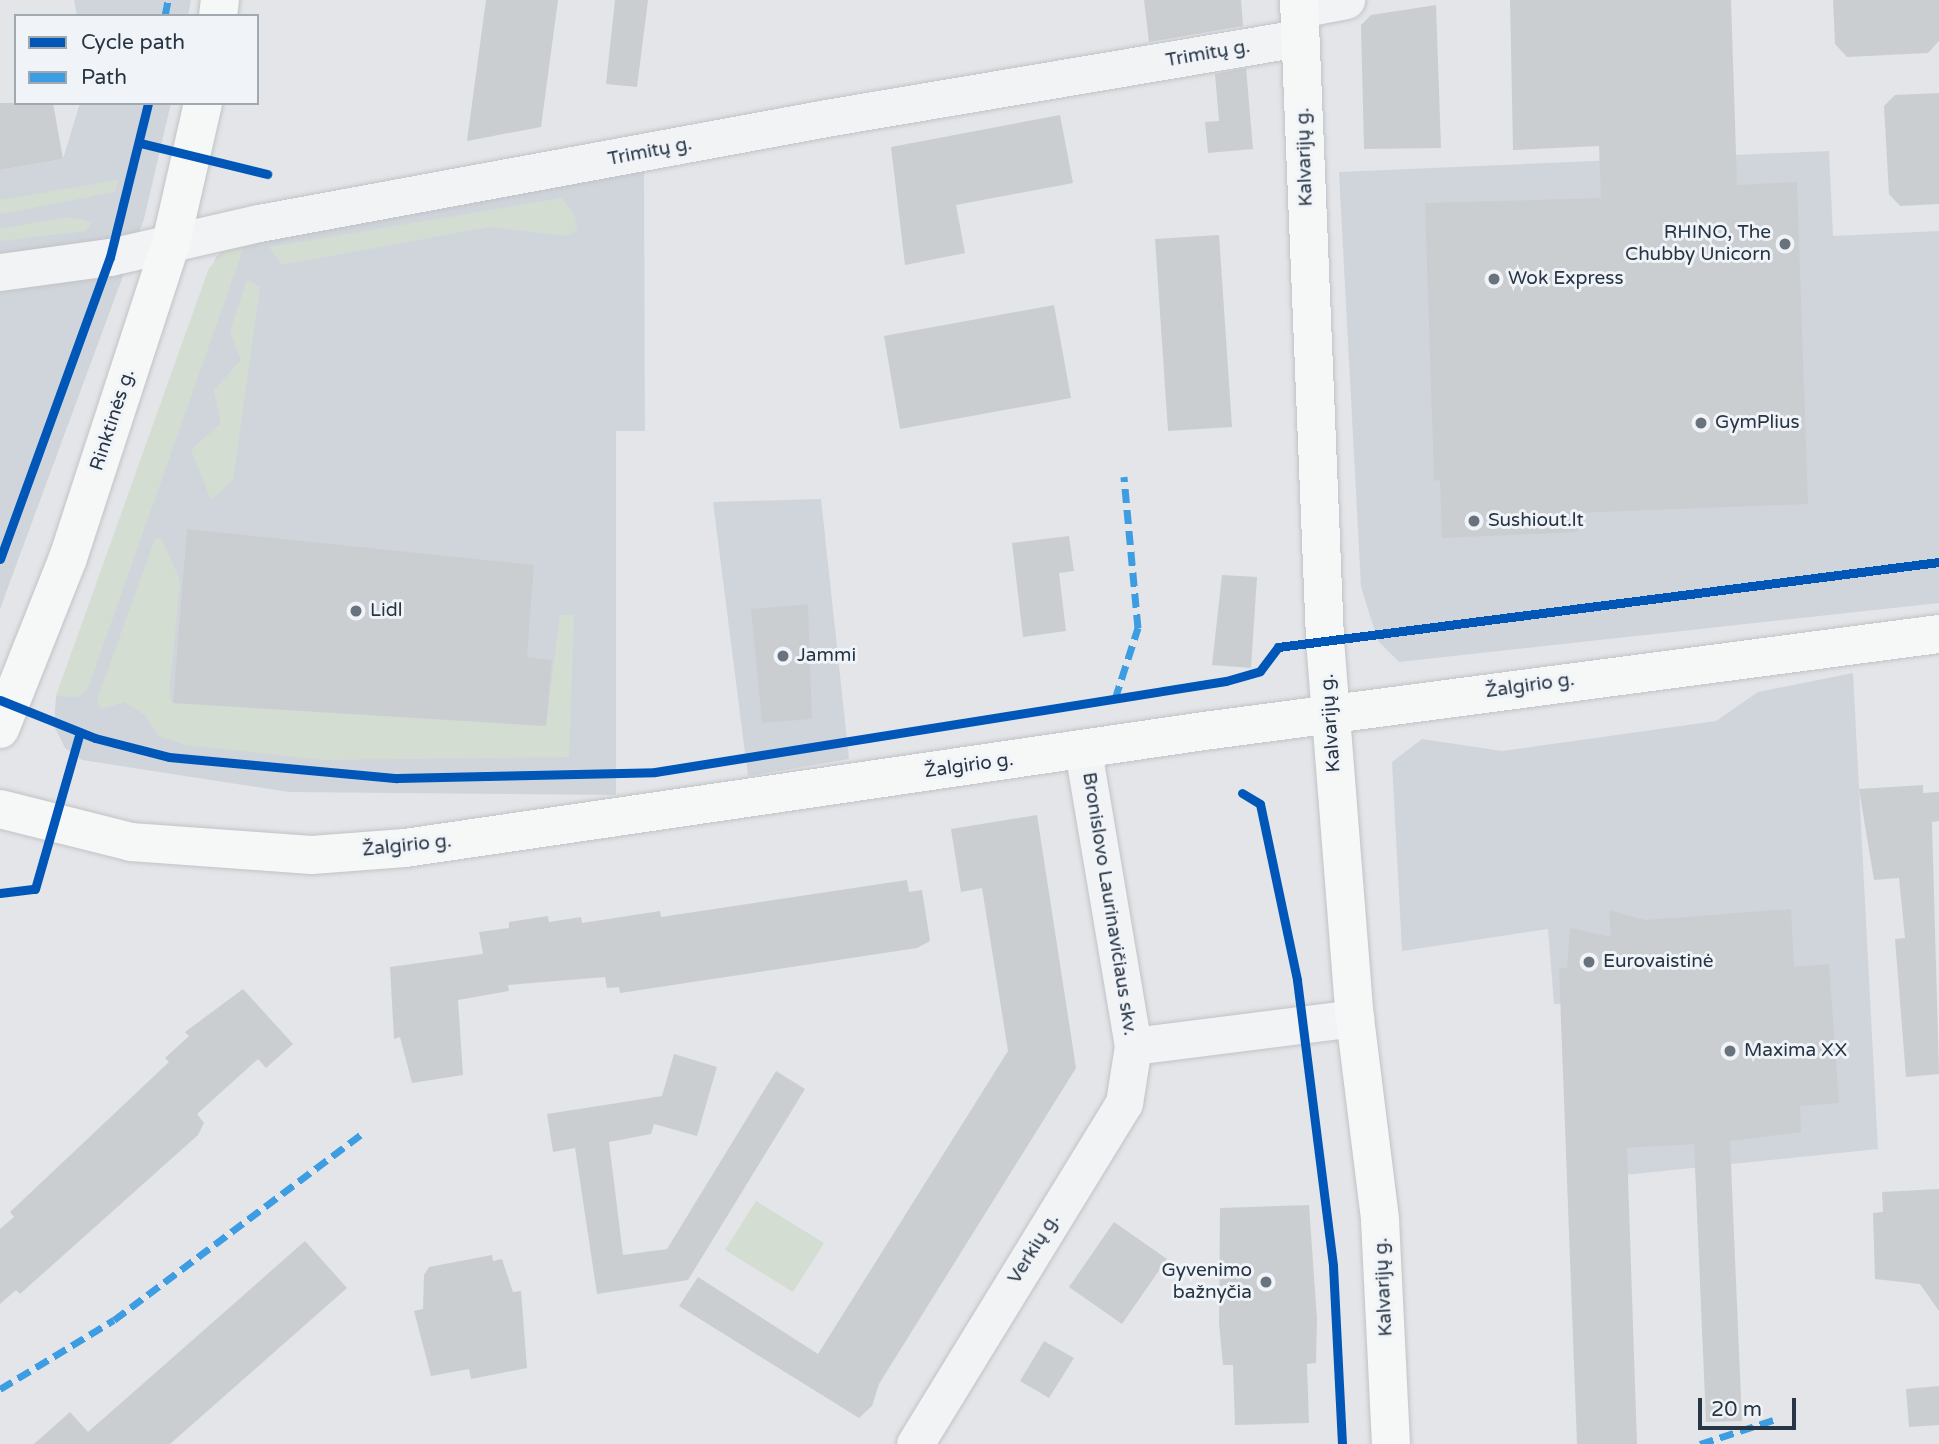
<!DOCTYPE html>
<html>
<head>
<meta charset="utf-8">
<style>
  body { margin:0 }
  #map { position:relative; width:1939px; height:1444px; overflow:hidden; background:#e3e5e8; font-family:"Varela Round",sans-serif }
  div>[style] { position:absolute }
  .built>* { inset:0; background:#d0d5dc }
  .green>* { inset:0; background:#d4ddd2 }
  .building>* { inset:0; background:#cbced1 }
  .roads { filter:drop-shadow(0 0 2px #c1c3c6) drop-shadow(0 0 2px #c1c3c6) }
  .street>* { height:37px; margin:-18.5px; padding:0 18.5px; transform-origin:18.5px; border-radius:18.5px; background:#f2f3f4 }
  .secondary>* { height:38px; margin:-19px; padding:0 19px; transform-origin:19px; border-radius:19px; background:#f6f7f7 }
  .primary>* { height:38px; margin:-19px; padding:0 19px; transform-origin:19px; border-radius:19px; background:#f6f7f7 }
  .quiet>* { height:7px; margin-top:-3.5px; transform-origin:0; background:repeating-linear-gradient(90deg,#3d9de3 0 14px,transparent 0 21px) }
  .cycleway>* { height:9px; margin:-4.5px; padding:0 4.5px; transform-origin:4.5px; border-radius:4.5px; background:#0057b8 }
  .dots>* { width:19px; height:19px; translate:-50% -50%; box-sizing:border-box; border:4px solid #f0f4f8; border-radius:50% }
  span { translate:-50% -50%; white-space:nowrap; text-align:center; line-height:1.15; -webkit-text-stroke:6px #f0f4f8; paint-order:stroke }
  .street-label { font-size:19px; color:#273544 }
  .poi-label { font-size:19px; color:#273544 }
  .right { translate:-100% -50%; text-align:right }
  .left { translate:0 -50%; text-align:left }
  .legend { position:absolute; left:14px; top:14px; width:245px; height:91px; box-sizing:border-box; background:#f0f4f8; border:2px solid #a0a8b0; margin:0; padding:9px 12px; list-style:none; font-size:21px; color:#273544 }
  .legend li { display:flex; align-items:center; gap:14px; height:35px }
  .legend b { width:35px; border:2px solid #a0a8b0 }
  .scale { position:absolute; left:1698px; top:1398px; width:98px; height:32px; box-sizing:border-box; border:4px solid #273544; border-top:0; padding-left:9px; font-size:21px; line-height:24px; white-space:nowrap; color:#273544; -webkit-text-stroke:5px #f0f4f8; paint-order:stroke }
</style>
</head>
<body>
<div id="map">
  <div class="built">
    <div style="clip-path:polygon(74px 0,191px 0,188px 16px,77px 16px)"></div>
    <div style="clip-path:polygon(80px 103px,171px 103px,144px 219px,0 609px,0 170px,63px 159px)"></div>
    <div style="clip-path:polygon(1829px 151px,1833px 236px,1939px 231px,1939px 603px,1399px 662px,1378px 641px,1361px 587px,1339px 172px)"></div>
    <div style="clip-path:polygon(644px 166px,645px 431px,616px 431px,616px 795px,289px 792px,82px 760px,65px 748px,54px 726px,56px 696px,216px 257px,230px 246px)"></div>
    <div style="clip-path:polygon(821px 499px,849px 759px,748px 776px,713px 502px)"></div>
    <div style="clip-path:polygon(1853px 673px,1878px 1149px,1624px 1175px,1620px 1001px,1554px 1004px,1548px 929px,1402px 951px,1392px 762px,1422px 739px,1502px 751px,1716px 721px,1758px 692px)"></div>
  </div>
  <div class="green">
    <div style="clip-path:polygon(118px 180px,115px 192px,0 214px,0 200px)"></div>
    <div style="clip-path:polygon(562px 198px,575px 217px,577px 229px,569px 236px,489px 227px,282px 265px,269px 247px)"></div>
    <div style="clip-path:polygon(68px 217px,92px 222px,85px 231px,0 241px,0 229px)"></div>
    <div style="clip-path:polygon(246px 241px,88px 688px,78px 697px,56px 696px,209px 268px,230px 246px)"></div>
    <div style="clip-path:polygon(247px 280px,260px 287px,233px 480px,211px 500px,191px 450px,221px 423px,214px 390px,241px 360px,230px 331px)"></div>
    <div style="clip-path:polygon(161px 538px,180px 580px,169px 696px,173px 703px,546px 726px,560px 615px,574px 615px,569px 757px,322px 760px,185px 745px,159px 736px,145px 715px,124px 702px,101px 709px,97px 700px,155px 539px)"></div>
    <div style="clip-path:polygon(756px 1201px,824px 1243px,793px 1292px,725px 1250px)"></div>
  </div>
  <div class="building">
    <div style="clip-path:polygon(486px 0,558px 0,541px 127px,467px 141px)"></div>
    <div style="clip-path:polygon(615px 0,648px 0,637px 87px,606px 84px)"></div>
    <div style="clip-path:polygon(1144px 0,1241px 0,1243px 26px,1149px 42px)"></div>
    <div style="clip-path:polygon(1510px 0,1731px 0,1737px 185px,1797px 182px,1808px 504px,1577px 513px,1578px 532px,1442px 538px,1440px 480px,1434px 481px,1425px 203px,1601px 198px,1599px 146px,1513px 150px)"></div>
    <div style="clip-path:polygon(1833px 0,1939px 0,1939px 41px,1928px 53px,1847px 57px,1835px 44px)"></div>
    <div style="clip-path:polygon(1436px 5px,1441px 148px,1364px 149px,1361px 25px,1371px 15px)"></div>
    <div style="clip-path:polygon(1246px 68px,1253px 149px,1208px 153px,1205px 122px,1219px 121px,1215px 74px)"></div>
    <div style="clip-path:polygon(1939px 93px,1939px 204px,1900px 206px,1889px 194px,1884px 106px,1895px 95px)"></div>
    <div style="clip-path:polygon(0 103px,53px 103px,63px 159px,0 170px)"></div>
    <div style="clip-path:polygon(1060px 115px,1073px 183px,956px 205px,965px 253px,905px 265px,891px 147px)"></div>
    <div style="clip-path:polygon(1219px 235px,1232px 427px,1168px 431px,1155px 239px)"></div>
    <div style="clip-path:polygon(1054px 305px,1071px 398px,900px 429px,884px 336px)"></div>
    <div style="clip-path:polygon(187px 529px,534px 565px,527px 657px,552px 660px,546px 726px,173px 703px)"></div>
    <div style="clip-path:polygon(1069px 536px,1074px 571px,1059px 573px,1066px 631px,1023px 637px,1012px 543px)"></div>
    <div style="clip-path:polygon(1222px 575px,1257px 577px,1251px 668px,1212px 665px)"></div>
    <div style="clip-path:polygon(808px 604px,812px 719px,762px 723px,751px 609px)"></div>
    <div style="clip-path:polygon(1923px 785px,1923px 793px,1939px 792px,1939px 821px,1932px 822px,1939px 1074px,1906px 1077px,1895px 939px,1905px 938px,1899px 878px,1874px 880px,1859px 789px)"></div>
    <div style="clip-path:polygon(1037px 815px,1076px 1068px,879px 1384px,872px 1406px,859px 1418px,679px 1306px,698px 1277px,818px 1354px,1008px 1051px,982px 888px,961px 892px,951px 829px)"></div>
    <div style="clip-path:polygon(907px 880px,909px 892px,922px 890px,930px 941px,917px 948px,620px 993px,619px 987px,607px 988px,605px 977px,508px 985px,509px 991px,458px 1000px,463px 1075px,412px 1083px,400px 1037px,394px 1039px,390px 967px,483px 954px,479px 932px,509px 928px,509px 922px,548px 916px,549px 922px,581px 917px,582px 923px,660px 911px,661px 917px)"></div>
    <div style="clip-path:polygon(1791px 909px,1794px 967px,1829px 964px,1839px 1103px,1800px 1106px,1801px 1132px,1730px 1141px,1742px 1421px,1706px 1422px,1694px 1144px,1627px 1148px,1637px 1444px,1577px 1444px,1559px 968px,1567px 968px,1570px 928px,1611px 937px,1609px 910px,1645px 920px)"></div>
    <div style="clip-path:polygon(243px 989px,293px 1044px,266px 1068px,258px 1059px,197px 1114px,204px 1123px,198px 1135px,20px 1294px,16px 1290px,0 1304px,0 1229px,14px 1217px,10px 1212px,169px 1062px,165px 1058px,189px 1036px,185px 1032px)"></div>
    <div style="clip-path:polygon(674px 1054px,717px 1067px,697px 1136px,654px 1124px,651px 1134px,609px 1142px,623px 1255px,667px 1249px,776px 1071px,805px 1089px,688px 1280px,597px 1294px,575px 1148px,553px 1152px,547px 1114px,662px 1096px)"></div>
    <div style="clip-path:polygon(1939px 1189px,1939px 1311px,1920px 1284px,1875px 1279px,1873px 1213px,1883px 1212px,1882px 1192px)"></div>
    <div style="clip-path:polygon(1309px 1205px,1317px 1319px,1316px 1363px,1307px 1364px,1309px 1423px,1235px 1425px,1233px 1365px,1223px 1365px,1219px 1324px,1220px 1208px)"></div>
    <div style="clip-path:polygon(1114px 1222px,1167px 1259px,1122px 1324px,1069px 1287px)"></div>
    <div style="clip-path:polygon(305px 1241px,347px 1288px,170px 1444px,34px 1444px,70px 1412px,88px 1432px)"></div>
    <div style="clip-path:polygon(492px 1255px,493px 1261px,502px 1259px,513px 1292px,521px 1291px,527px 1368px,471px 1379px,469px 1369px,431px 1376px,414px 1311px,423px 1309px,424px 1275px,429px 1267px)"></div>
    <div style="clip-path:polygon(1044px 1341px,1074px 1358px,1049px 1398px,1020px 1381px)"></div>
    <div style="clip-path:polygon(1939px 1386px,1939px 1425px,1909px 1427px,1906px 1389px)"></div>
  </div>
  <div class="roads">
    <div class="street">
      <div style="left:1299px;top:9px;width:48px;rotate:-10.8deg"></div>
      <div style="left:0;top:272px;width:111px;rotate:-7.8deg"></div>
      <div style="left:110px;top:257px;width:153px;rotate:-12.9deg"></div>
      <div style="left:259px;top:223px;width:577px;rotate:-10.49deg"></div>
      <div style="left:826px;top:118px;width:481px;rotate:-9.6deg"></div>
      <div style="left:1133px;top:1046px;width:224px;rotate:-7.2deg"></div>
      <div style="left:915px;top:1444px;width:400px;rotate:-58.5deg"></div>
      <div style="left:1124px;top:1103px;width:58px;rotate:-81deg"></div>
      <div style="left:1133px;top:1046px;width:301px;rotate:-99.6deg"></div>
    </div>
    <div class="secondary">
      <div style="left:218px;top:16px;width:16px;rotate:-83deg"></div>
      <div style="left:0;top:729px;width:184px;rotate:-68.3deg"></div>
      <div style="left:68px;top:558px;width:331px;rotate:-71.9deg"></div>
      <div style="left:171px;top:243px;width:144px;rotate:-77.1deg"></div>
    </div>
    <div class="primary">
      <div style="left:1299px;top:0;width:641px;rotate:87.67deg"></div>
      <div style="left:1325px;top:640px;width:379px;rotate:85.5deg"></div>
      <div style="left:1355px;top:1018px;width:204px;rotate:82.9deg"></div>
      <div style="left:1380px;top:1220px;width:224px;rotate:87.2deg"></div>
      <div style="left:0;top:809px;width:135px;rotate:14.1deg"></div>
      <div style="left:131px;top:842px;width:181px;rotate:4.1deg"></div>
      <div style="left:312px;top:855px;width:93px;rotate:-4.3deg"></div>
      <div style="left:405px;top:848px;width:808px;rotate:-8.33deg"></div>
      <div style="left:1204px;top:731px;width:741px;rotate:-7.52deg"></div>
    </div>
  </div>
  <div class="quiet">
    <div style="left:165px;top:16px;width:16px;rotate:-79deg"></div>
    <div style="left:1115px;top:699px;width:75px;rotate:-72.1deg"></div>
    <div style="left:1138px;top:628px;width:152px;rotate:-95.3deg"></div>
    <div style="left:0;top:1389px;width:133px;rotate:-31.2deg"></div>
    <div style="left:114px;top:1320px;width:313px;rotate:-36.9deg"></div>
    <div style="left:1700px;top:1444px;width:77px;rotate:-18.2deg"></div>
  </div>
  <div class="cycleway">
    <div style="left:140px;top:143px;width:131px;rotate:13.7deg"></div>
    <div style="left:0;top:559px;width:321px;rotate:-70deg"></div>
    <div style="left:110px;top:257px;width:159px;rotate:-76.1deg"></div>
    <div style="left:0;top:700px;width:102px;rotate:21.8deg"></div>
    <div style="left:95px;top:738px;width:76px;rotate:14.4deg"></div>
    <div style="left:169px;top:757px;width:229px;rotate:5.3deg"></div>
    <div style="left:397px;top:778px;width:258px;rotate:-1.3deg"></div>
    <div style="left:655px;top:772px;width:578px;rotate:-9.06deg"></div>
    <div style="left:1226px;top:681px;width:35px;rotate:-16deg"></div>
    <div style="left:1260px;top:671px;width:30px;rotate:-53deg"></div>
    <div style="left:1278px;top:647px;width:666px;rotate:-7.33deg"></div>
    <div style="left:1242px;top:793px;width:21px;rotate:31deg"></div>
    <div style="left:1260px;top:804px;width:180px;rotate:78.1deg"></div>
    <div style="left:1297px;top:980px;width:288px;rotate:82.8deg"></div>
    <div style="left:1333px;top:1266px;width:178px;rotate:87.1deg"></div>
    <div style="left:0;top:893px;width:35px;rotate:-7deg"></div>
    <div style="left:35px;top:889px;width:163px;rotate:-74deg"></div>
  </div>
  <div class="dots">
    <div style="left:1785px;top:244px;background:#69737d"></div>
    <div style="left:1494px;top:279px;background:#69737d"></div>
    <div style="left:1701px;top:423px;background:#69737d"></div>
    <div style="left:1474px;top:521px;background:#69737d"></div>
    <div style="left:356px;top:611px;background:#69737d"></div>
    <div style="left:783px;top:656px;background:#69737d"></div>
    <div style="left:1589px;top:962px;background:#69737d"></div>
    <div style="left:1730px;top:1051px;background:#69737d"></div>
    <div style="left:1266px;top:1282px;background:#69737d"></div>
  </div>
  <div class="street-label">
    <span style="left:1208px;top:54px;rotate:-10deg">Trimitų g.</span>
    <span style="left:650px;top:152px;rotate:-11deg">Trimitų g.</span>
    <span style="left:1305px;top:157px;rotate:-92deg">Kalvarijų g.</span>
    <span style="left:113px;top:420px;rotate:-72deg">Rinktinės g.</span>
    <span style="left:1530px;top:686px;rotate:-8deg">Žalgirio g.</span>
    <span style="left:1331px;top:723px;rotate:-94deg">Kalvarijų g.</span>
    <span style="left:969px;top:766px;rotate:-8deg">Žalgirio g.</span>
    <span style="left:407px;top:846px;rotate:-6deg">Žalgirio g.</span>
    <span style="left:1109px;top:904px;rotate:81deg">Bronislovo Laurinavičiaus skv.</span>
    <span style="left:1034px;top:1249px;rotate:-58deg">Verkių g.</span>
    <span style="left:1384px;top:1287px;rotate:-93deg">Kalvarijų g.</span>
  </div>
  <div class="poi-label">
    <span class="right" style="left:1771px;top:244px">RHINO, The<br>Chubby Unicorn</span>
    <span class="left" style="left:1508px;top:279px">Wok Express</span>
    <span class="left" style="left:1715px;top:423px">GymPlius</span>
    <span class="left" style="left:1488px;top:521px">Sushiout.lt</span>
    <span class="left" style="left:370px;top:611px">Lidl</span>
    <span class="left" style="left:797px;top:656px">Jammi</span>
    <span class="left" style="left:1603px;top:962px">Eurovaistinė</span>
    <span class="left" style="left:1744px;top:1051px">Maxima XX</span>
    <span class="right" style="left:1252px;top:1282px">Gyvenimo<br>bažnyčia</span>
  </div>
  <ul class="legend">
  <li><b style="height:9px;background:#0057b8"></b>Cycle path</li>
  <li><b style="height:9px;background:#3d9de3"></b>Path</li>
  </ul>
  <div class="scale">20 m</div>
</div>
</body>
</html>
